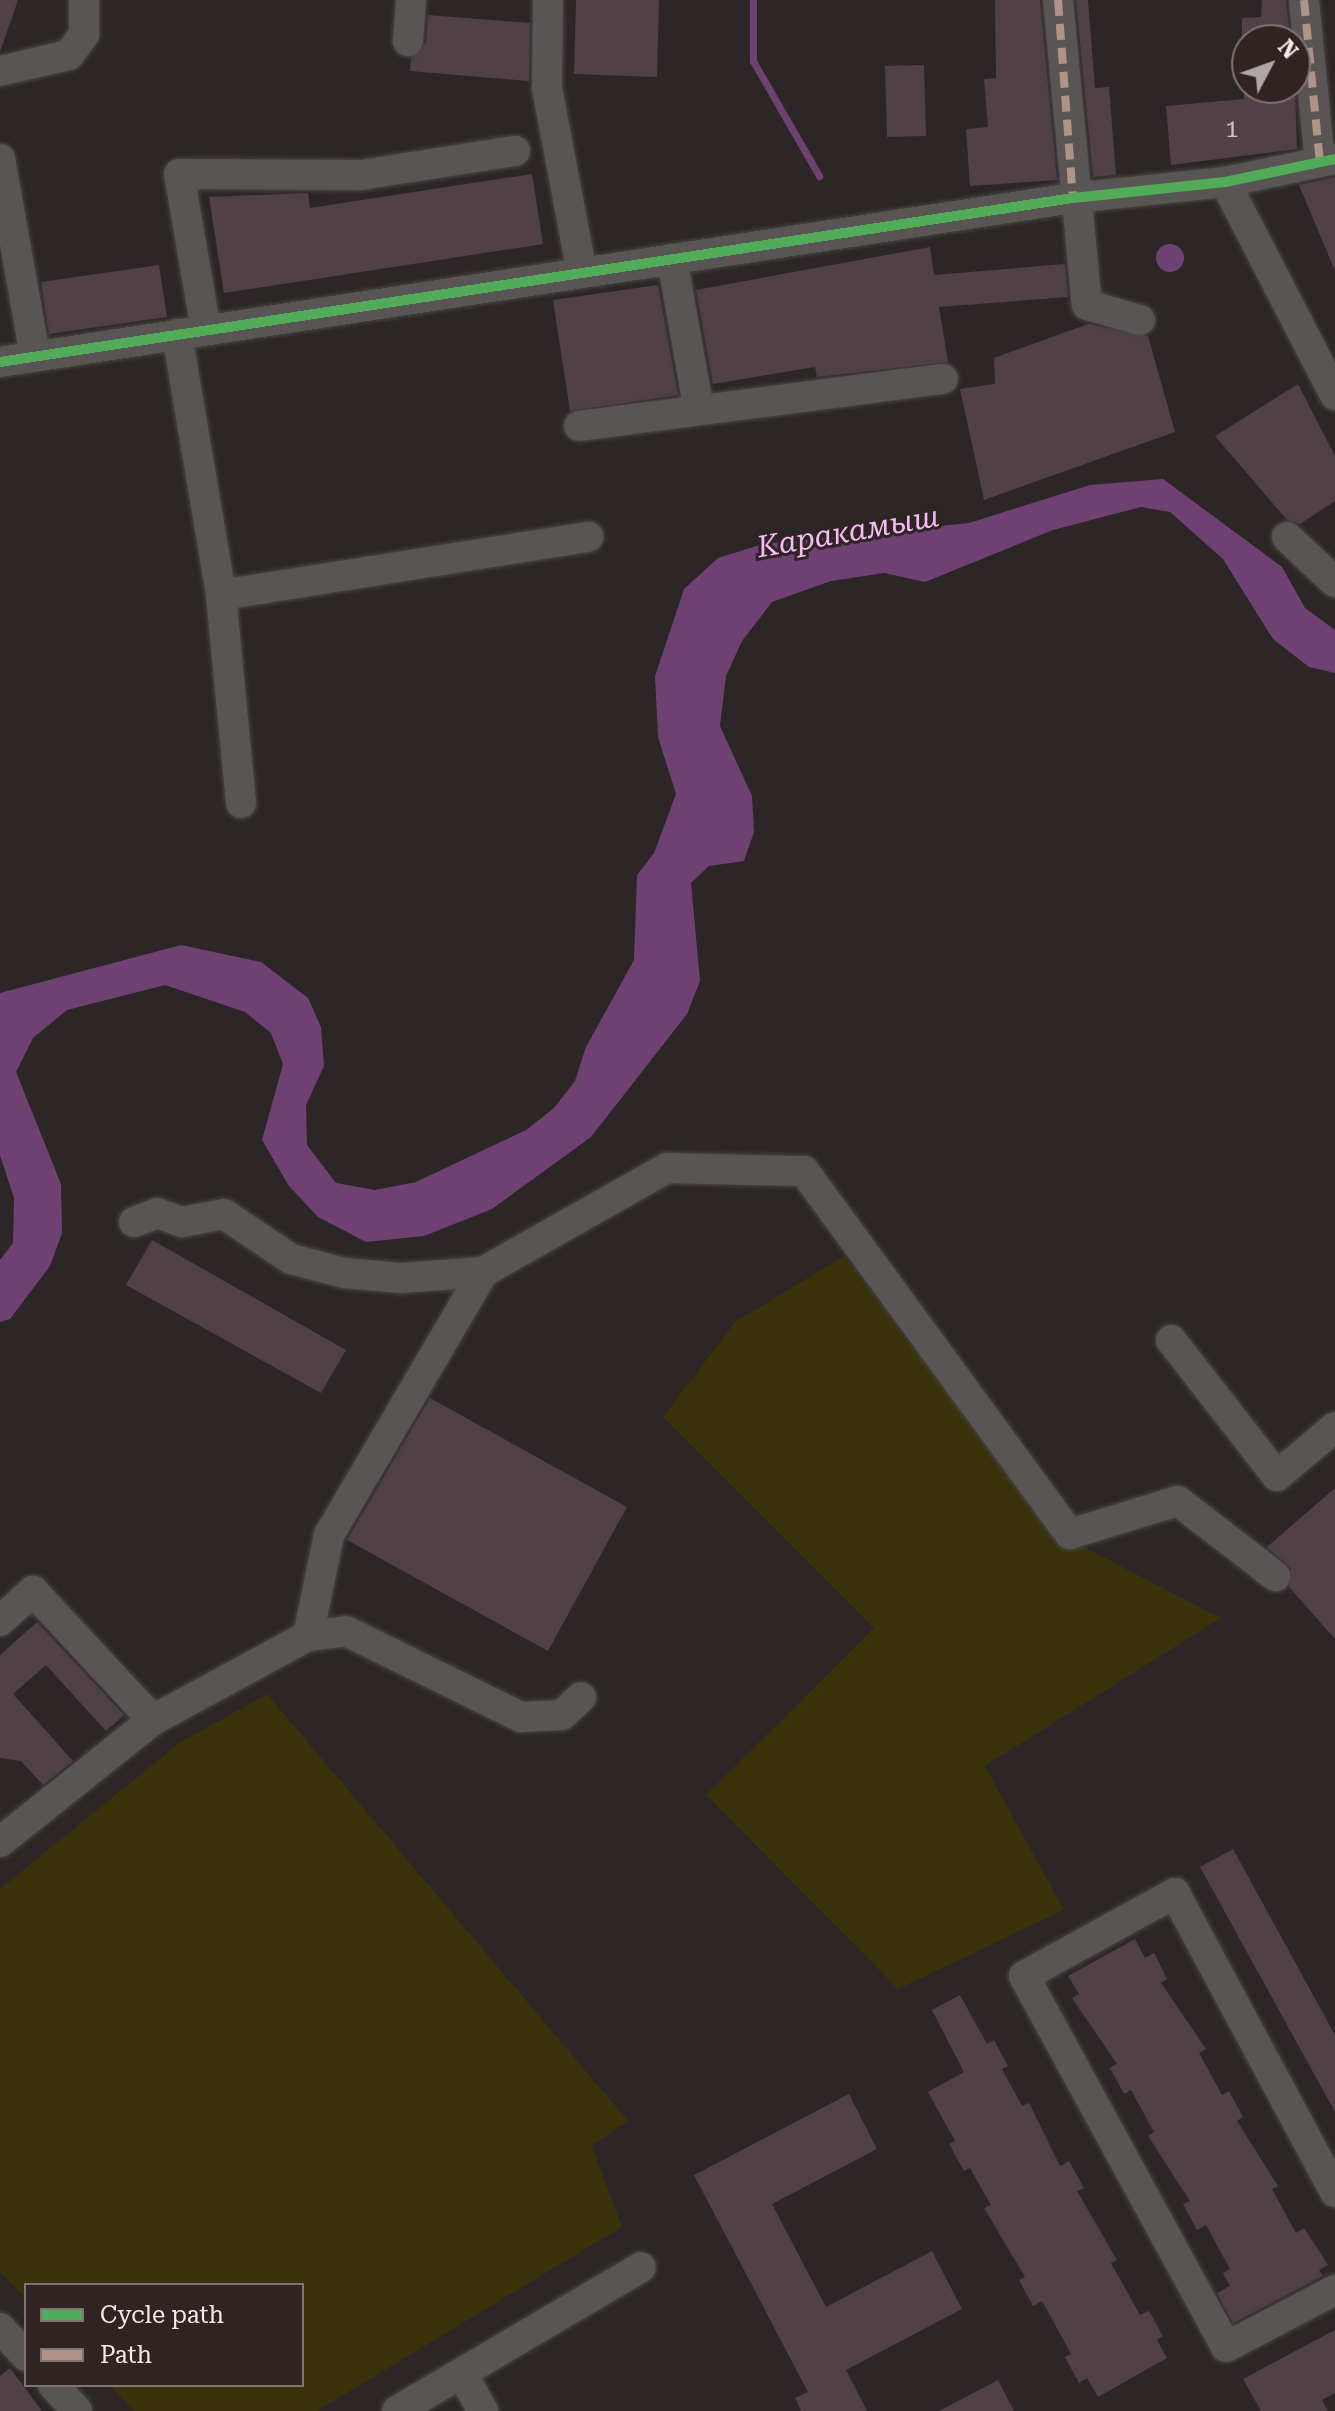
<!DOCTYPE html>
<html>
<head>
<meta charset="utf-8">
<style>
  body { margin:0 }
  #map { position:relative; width:1335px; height:2411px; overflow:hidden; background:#2c2626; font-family:"Roboto Serif",serif }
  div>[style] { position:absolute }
  .green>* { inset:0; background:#39320a }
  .water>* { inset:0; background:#6e4172 }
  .round { border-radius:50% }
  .stream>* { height:7px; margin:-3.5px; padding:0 3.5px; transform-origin:3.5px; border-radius:3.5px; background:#6e4172 }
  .building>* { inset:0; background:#514046 }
  .roads { filter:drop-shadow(0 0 2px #494443) drop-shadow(0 0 2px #494443) }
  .minor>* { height:30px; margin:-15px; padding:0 15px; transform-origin:15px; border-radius:15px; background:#595554 }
  .quiet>* { height:8px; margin-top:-4px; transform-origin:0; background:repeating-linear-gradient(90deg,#af9288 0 16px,transparent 0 24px) }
  .cycleway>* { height:10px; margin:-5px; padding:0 5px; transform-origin:5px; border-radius:5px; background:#51ab58 }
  span { translate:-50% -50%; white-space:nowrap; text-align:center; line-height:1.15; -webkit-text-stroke:6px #302422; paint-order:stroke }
  .number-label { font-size:24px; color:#cbc1c1 }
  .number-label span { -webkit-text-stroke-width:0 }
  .water-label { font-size:30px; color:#f4b9f8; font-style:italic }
  .legend { position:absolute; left:24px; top:2283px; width:280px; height:104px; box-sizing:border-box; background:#302422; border:2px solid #7e7472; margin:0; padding:10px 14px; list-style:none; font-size:24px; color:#f4ecea }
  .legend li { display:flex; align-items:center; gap:16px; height:40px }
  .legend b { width:40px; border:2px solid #7e7472 }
  .north { position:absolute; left:1231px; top:24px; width:80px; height:80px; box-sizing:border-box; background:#302422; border:2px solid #7e7472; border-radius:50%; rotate:49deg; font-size:22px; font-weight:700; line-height:32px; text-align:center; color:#f4ecea }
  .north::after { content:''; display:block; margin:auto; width:28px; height:36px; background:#aea7a5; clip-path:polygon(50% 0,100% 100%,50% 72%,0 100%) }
</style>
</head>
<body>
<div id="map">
  <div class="green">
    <div style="clip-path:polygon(844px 1256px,1049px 1529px,1221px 1618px,985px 1766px,1064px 1910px,898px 1989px,706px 1795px,874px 1628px,663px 1417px,735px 1322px)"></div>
    <div style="clip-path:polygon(267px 1694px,628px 2121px,592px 2146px,622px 2227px,317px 2411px,134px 2411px,109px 2385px,302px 2385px,302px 2285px,26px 2285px,26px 2299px,0 2272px,0 1889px,179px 1743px)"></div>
  </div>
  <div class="water">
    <div class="round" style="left:1156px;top:244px;width:28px;height:28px"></div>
    <div style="clip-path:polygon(1163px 479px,1282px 567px,1305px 608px,1335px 630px,1335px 673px,1309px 667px,1273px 639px,1223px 559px,1170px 512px,1141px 507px,1053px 530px,925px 582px,884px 573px,831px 581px,772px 602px,742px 641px,726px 676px,720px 726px,752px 796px,754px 832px,744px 861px,709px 866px,691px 883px,700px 981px,687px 1014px,591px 1137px,492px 1209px,424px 1236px,366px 1242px,318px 1217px,289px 1186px,262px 1140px,283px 1064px,271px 1033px,245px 1012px,165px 985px,67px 1010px,33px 1038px,16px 1072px,61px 1184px,62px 1233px,50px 1266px,10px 1319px,0 1322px,0 1260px,13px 1243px,14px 1198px,0 1155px,0 993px,181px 945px,261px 962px,308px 998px,321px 1027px,324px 1066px,306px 1105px,307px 1145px,336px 1183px,375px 1190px,416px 1182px,526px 1130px,554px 1108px,575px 1081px,586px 1047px,634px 960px,637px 875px,654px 853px,676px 794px,658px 737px,655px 676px,684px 589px,718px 558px,763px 544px,969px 523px,1090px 485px)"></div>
  </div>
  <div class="stream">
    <div style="left:753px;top:0;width:61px;rotate:90deg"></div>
    <div style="left:753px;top:61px;width:133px;rotate:60.1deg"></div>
  </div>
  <div class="building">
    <div style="clip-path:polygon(0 0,18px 0,0 52px)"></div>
    <div style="clip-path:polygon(576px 0,659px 0,657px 77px,574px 74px)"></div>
    <div style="clip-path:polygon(995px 0,1040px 0,1057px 180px,970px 186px,966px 129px,988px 127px,984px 79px,996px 78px)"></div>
    <div style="clip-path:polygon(1076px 0,1088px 0,1095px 88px,1109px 87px,1116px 175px,1093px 177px)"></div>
    <div style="clip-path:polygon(1262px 0,1286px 0,1290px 40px,1242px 40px,1242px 18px,1261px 17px)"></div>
    <div style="clip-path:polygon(428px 15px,530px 23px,529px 81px,410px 71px,411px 58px,426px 43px)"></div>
    <div style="clip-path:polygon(924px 65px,926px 136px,887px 137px,885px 66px)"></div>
    <div style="clip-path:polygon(1244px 88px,1295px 88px,1297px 149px,1171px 165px,1166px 106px,1244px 99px)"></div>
    <div style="clip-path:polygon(532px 174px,543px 244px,224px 293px,209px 197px,308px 193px,310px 208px)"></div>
    <div style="clip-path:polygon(1335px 177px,1335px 271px,1299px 185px)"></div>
    <div style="clip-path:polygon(930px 247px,934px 275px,1065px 264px,1068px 297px,939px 307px,948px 362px,817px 377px,815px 367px,713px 384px,696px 290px)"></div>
    <div style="clip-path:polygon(159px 265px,167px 317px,49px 334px,41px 282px)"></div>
    <div style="clip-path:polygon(658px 285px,678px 395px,570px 411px,553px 300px)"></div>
    <div style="clip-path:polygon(1088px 324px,1148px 336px,1175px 432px,984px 500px,960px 389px,995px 384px,994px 358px)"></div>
    <div style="clip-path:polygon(1298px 384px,1335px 456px,1335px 501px,1300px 524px,1287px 520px,1215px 436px)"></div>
    <div style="clip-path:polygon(152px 1240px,346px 1350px,321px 1393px,126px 1285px)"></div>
    <div style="clip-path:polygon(430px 1398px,627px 1507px,548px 1651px,347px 1540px)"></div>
    <div style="clip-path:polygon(1335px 1488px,1335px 1639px,1289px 1587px,1291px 1568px,1267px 1547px)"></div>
    <div style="clip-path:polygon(37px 1622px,124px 1715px,106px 1731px,46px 1665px,13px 1694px,73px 1761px,43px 1785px,21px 1761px,0 1758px,0 1655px)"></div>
    <div style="clip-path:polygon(1233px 1849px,1335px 2035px,1335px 2112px,1200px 1867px)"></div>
    <div style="clip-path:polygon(1135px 1939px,1145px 1958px,1154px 1953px,1167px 1979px,1161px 1983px,1206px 2049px,1199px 2053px,1222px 2095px,1229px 2091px,1243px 2117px,1237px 2121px,1278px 2186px,1272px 2189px,1296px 2233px,1304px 2228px,1328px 2265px,1319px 2270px,1323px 2276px,1233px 2323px,1217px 2293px,1230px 2286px,1223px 2273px,1230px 2269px,1206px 2225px,1197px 2230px,1183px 2204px,1190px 2201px,1148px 2136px,1154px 2132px,1131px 2090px,1124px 2094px,1110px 2068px,1117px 2064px,1072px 1998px,1079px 1994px,1068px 1976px)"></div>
    <div style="clip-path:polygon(960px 1995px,987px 2044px,994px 2040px,1008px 2066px,1002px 2069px,1022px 2106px,1029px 2103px,1060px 2166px,1069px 2161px,1084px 2188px,1077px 2191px,1117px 2260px,1111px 2263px,1140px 2315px,1149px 2311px,1163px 2336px,1157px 2340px,1167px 2358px,1098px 2397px,1087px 2378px,1079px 2383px,1065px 2357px,1071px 2354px,1042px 2301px,1033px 2306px,1019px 2280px,1025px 2277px,984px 2208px,991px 2205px,970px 2168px,964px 2171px,949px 2144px,955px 2141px,928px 2092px,964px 2072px,932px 2010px)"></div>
    <div style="clip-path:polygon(849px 2094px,877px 2149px,772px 2204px,826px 2307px,932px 2251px,962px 2309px,846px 2370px,867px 2411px,801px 2411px,795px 2398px,808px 2392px,694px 2175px)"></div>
    <div style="clip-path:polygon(1335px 2330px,1335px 2393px,1322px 2400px,1328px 2411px,1261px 2411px,1243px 2379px)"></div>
    <div style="clip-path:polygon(10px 2368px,42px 2411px,0 2411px,0 2376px)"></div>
    <div style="clip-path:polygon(998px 2380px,1014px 2411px,939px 2411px)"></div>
  </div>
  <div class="roads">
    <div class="minor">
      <div style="left:548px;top:0;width:88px;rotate:90.7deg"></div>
      <div style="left:547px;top:88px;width:188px;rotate:79.3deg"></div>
      <div style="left:1058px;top:0;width:306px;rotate:84.6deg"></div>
      <div style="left:1087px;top:305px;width:55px;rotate:15.8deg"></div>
      <div style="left:1304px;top:0;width:163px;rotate:84.4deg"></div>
      <div style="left:408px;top:41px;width:41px;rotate:-85.8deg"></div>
      <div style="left:0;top:71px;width:71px;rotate:-13.1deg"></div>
      <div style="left:69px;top:55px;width:26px;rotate:-54deg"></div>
      <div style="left:84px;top:34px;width:34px;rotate:-90deg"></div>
      <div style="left:0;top:159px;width:200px;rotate:79.9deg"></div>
      <div style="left:1225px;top:182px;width:240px;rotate:62.7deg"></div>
      <div style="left:672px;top:259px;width:153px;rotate:79.9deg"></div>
      <div style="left:206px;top:330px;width:158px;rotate:-99.8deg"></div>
      <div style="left:179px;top:174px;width:182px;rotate:0.3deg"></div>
      <div style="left:361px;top:175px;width:156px;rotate:-8.9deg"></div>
      <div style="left:177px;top:334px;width:265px;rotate:80.4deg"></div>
      <div style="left:221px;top:595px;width:209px;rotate:84.5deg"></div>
      <div style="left:0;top:362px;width:1085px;rotate:-8.69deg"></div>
      <div style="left:1073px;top:198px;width:153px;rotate:-6deg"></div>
      <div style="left:1225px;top:182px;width:112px;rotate:-11.8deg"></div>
      <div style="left:579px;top:426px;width:367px;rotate:-7.4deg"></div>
      <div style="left:1287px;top:537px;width:66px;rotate:43.2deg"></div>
      <div style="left:221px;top:595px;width:372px;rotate:-9deg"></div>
      <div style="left:134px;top:1222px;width:25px;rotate:-21deg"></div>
      <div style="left:157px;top:1213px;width:27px;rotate:20deg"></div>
      <div style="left:182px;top:1222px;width:43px;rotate:-10.8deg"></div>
      <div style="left:224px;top:1214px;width:81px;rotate:33.9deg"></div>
      <div style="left:291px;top:1259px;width:55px;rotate:14.8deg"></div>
      <div style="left:344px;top:1273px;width:57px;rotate:5deg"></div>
      <div style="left:401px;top:1278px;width:82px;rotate:-4.2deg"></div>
      <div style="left:483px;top:1272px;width:211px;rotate:-29.5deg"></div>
      <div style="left:667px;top:1168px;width:137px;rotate:1.3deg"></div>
      <div style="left:804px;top:1171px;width:450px;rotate:53.8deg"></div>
      <div style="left:1070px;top:1534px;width:113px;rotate:-17deg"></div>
      <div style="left:1178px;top:1501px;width:123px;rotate:37.7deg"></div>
      <div style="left:1171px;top:1340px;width:172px;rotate:52.1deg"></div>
      <div style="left:1277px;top:1476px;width:76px;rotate:-40.2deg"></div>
      <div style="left:0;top:1621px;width:45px;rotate:-42.3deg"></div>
      <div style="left:33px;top:1591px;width:176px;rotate:47.1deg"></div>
      <div style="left:308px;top:1636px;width:38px;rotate:-7deg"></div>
      <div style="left:346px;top:1631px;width:195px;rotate:26.2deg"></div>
      <div style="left:521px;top:1717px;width:41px;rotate:-2.8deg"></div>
      <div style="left:562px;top:1715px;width:26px;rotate:-43deg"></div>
      <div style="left:0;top:1842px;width:196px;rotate:-38.6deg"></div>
      <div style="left:153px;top:1720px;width:176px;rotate:-28.5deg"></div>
      <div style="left:308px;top:1636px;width:103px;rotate:-78.3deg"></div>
      <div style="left:329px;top:1535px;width:305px;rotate:-59.6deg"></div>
      <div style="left:1335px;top:2192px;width:339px;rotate:-118.2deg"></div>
      <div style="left:1175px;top:1893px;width:172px;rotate:151.2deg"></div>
      <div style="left:1024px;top:1976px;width:422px;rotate:61.4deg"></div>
      <div style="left:1226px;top:2347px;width:123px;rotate:-27.6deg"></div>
      <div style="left:0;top:2328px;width:38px;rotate:47deg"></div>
      <div style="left:462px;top:2374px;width:43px;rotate:60.4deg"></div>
      <div style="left:53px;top:2385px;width:35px;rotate:47deg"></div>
      <div style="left:397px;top:2411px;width:283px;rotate:-30.5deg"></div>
    </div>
  </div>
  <div class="quiet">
    <div style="left:1058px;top:0;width:199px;rotate:85.7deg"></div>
    <div style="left:1304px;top:0;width:163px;rotate:84.4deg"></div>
  </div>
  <div class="cycleway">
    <div style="left:0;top:362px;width:1085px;rotate:-8.69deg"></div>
    <div style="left:1073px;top:198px;width:153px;rotate:-6deg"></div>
    <div style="left:1225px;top:182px;width:112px;rotate:-11.8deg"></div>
  </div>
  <div class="number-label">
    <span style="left:1232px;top:130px">1</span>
  </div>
  <div class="water-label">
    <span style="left:848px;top:532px;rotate:-10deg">Каракамыш</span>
  </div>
  <ul class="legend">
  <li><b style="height:10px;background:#51ab58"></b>Cycle path</li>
  <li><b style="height:10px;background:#af9288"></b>Path</li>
  </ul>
  <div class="north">N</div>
</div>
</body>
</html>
